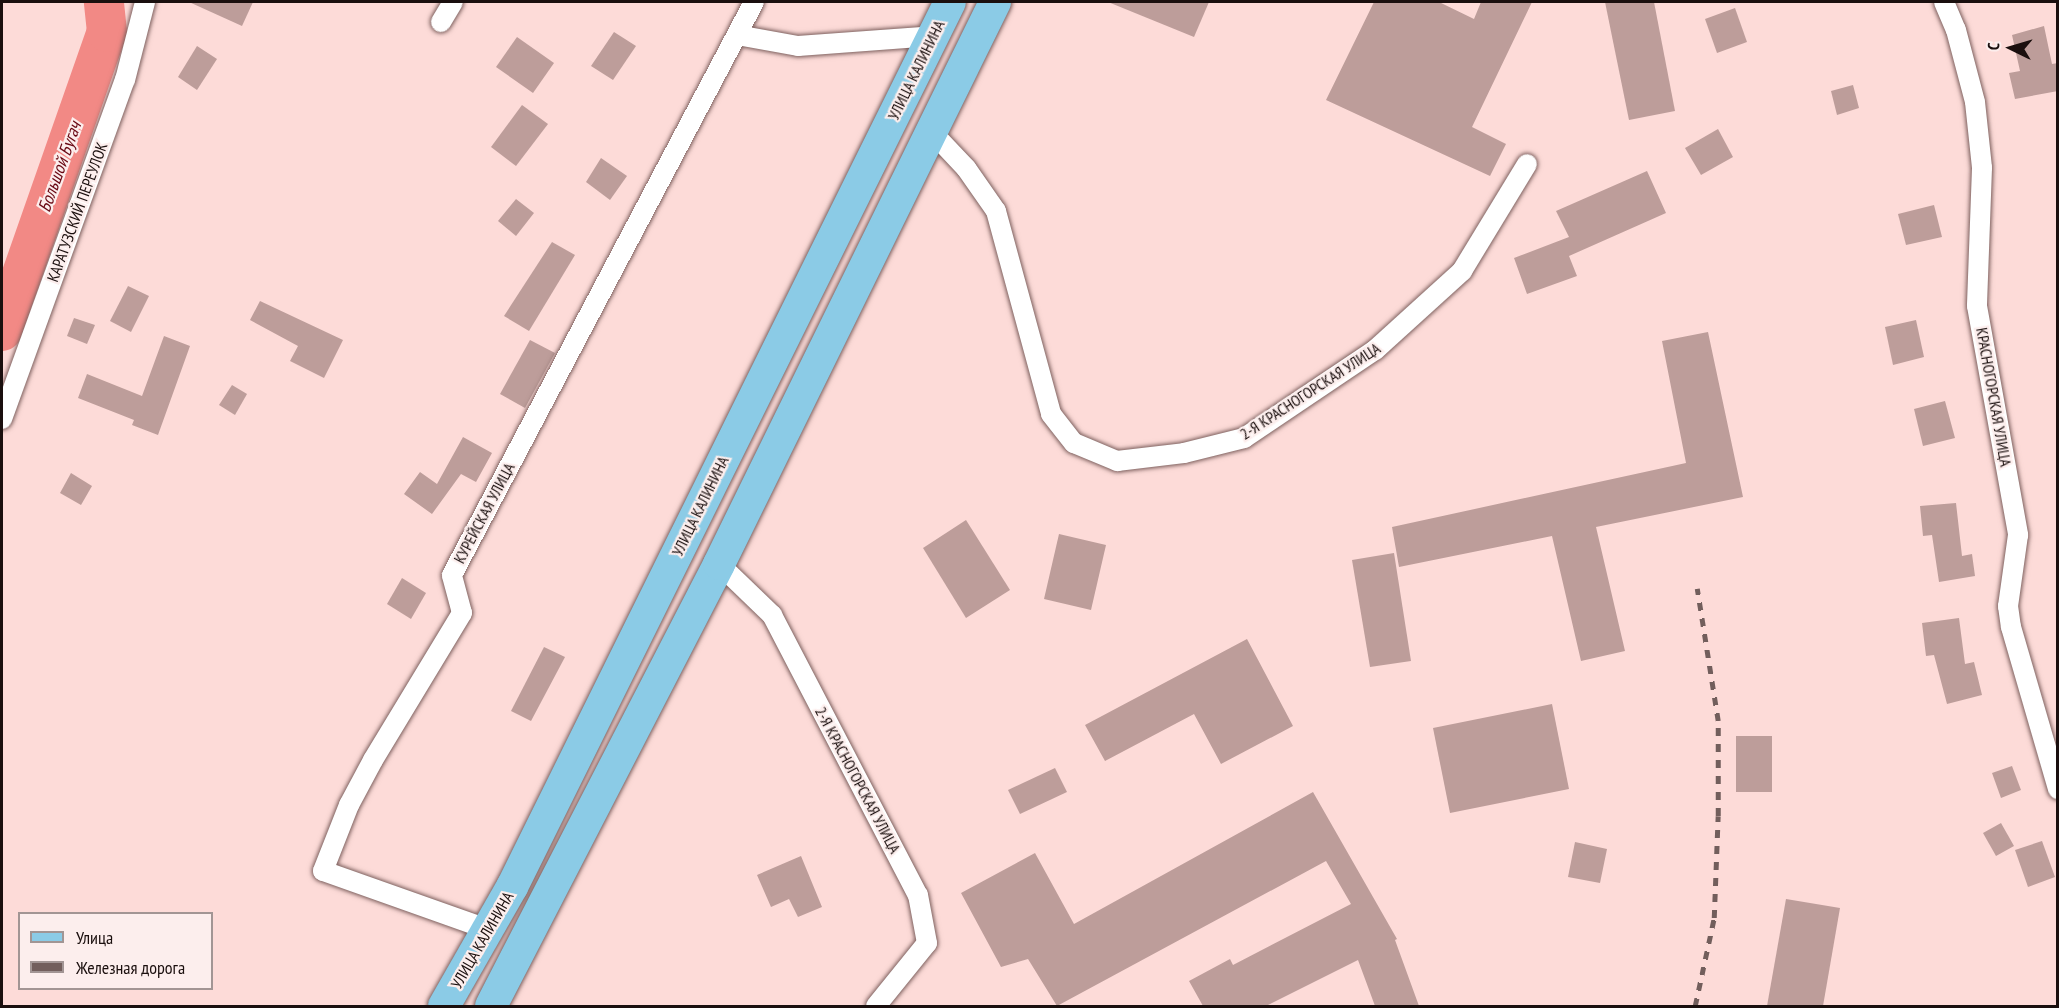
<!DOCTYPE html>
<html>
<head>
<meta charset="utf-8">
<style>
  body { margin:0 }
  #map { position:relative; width:2059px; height:1008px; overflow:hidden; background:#fddbd8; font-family:"PT Sans Narrow",sans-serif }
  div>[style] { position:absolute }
  .river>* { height:40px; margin:-20px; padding:0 20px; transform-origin:20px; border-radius:20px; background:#f28985 }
  .building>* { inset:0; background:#bd9d9a }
  .roads { filter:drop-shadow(0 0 2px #7e615f) drop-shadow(0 0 2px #7e615f) }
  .street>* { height:20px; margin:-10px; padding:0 10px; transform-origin:10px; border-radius:10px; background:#fff }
  .primary>* { height:32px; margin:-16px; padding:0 16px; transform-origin:16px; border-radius:16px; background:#8bcbe6 }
  .rail>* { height:4.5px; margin-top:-2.25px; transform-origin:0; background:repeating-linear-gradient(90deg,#725e5c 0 8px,transparent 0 16px) }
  span { translate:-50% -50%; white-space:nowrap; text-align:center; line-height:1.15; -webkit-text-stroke:4.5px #fceeed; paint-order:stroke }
  .street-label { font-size:16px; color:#1a0f0e }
  .water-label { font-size:18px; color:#690813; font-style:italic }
  .frame { position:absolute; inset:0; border:3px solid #1a0f0e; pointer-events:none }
  .legend { position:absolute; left:18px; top:912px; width:195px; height:78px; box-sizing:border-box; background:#fceeed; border:2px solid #a29594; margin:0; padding:8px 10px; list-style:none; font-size:18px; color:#1a0f0e }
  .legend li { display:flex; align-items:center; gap:12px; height:30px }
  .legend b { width:30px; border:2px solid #a29594 }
  .north { position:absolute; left:1981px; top:18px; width:60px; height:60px; -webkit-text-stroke:4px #fceeed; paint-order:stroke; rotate:275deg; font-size:16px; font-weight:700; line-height:24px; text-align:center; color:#1a0f0e }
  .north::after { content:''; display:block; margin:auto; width:21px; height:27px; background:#1a0f0e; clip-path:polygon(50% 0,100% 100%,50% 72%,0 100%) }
</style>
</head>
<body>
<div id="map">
  <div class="river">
    <div style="left:2px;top:331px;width:317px;rotate:-70.7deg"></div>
    <div style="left:107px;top:32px;width:30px;rotate:-96deg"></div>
  </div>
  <div class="building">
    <div style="clip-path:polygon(189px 2px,253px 2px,242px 26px)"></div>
    <div style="clip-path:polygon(1108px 2px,1209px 2px,1194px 37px)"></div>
    <div style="clip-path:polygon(1374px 2px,1439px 2px,1474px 19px,1481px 2px,1532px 2px,1472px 127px,1506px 144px,1490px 176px,1326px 100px)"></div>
    <div style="clip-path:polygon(1605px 2px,1654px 2px,1675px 111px,1629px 120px)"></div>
    <div style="clip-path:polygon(1735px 8px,1747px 42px,1717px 53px,1705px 19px)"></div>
    <div style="clip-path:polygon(2044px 26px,2052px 64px,2058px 63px,2058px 91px,2015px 99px,2009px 73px,2020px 71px,2012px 35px)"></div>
    <div style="clip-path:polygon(614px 32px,636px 46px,613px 80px,591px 66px)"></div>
    <div style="clip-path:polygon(517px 37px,554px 63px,533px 93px,496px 67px)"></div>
    <div style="clip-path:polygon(197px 46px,217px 59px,197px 90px,178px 77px)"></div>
    <div style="clip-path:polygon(1853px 85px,1859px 108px,1837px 115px,1831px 91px)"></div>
    <div style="clip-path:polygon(522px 105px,548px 124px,516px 166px,491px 147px)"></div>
    <div style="clip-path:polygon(1718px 129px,1733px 157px,1701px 175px,1685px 148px)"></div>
    <div style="clip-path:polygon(601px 158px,627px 176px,610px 200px,586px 182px)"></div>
    <div style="clip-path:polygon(1647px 171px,1666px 213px,1569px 256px,1577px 276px,1527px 294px,1514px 258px,1569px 237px,1556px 211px)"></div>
    <div style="clip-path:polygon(516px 199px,534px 213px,516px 236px,498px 221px)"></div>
    <div style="clip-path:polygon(1934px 205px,1942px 237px,1906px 245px,1898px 214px)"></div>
    <div style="clip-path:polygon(552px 242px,575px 255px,529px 331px,504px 316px)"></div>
    <div style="clip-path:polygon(128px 286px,149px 296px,131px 332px,110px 321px)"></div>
    <div style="clip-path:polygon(260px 301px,343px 340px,324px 378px,290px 361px,298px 346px,250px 320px)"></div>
    <div style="clip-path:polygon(74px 318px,95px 325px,87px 344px,67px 336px)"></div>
    <div style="clip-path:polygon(1916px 320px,1924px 357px,1893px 365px,1885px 327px)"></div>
    <div style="clip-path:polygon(1708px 332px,1743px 497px,1596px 527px,1625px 651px,1581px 661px,1552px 536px,1399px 567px,1392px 527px,1686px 463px,1662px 341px)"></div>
    <div style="clip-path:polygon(164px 336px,190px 346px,158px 435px,132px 425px,134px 420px,78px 398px,87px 374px,142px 396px)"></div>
    <div style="clip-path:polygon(530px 340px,555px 353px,525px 408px,500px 394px)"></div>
    <div style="clip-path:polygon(232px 385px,247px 394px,235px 415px,219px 405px)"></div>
    <div style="clip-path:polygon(1945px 401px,1955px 438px,1923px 446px,1914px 409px)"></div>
    <div style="clip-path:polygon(463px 437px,492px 453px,476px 482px,461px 474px,432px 514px,404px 494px,420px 472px,437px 484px)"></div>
    <div style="clip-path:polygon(71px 473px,92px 486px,81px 505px,60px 493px)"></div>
    <div style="clip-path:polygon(1956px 503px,1962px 556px,1972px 554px,1975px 576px,1939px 582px,1932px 535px,1923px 536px,1920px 506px)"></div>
    <div style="clip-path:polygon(966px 520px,1010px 590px,966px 618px,923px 548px)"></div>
    <div style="clip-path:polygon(1059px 534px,1106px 545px,1091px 610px,1044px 599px)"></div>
    <div style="clip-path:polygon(1394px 553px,1411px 661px,1370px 667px,1352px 560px)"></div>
    <div style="clip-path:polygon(402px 578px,426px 593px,411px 619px,387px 604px)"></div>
    <div style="clip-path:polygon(1959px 618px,1965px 664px,1974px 662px,1982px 695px,1947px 704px,1934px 655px,1926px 656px,1922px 623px)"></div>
    <div style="clip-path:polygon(1247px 639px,1293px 726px,1221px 764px,1194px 714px,1105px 761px,1085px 725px)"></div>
    <div style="clip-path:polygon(544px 647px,565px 657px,531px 721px,511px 711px)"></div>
    <div style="clip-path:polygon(1552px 704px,1569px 789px,1450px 813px,1433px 728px)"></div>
    <div style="clip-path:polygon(1736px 736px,1772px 736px,1772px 792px,1736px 792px)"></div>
    <div style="clip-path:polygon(2012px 766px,2021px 790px,2001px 798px,1992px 773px)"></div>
    <div style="clip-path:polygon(1055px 768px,1067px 792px,1020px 814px,1008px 790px)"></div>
    <div style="clip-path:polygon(1313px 792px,1397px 939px,1395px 940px,1419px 1006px,1375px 1006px,1358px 960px,1266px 1006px,1203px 1006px,1189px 981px,1230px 959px,1233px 965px,1351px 904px,1326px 861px,1057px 1006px,1028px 959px,1001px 967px,961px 893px,1035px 853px,1074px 924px)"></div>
    <div style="clip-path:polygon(2001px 823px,2014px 846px,1996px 856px,1983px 833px)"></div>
    <div style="clip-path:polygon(2042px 841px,2055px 877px,2028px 887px,2015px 850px)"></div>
    <div style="clip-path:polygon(1575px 842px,1607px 849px,1600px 883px,1568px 877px)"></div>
    <div style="clip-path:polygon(801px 856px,822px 907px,798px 917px,789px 899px,771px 907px,757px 875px)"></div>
    <div style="clip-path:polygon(1786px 899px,1840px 908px,1823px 1006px,1767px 1006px)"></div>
  </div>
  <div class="roads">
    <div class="street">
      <div style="left:1944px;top:2px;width:30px;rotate:67deg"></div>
      <div style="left:1956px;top:30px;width:74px;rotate:75.2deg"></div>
      <div style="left:1975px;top:102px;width:66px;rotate:83.9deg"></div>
      <div style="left:1982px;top:168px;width:138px;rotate:92.1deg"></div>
      <div style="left:1977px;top:306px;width:233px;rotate:79.8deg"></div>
      <div style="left:2018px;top:535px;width:72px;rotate:98deg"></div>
      <div style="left:2008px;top:606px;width:21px;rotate:82deg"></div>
      <div style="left:2011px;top:627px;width:169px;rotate:73.8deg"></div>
      <div style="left:441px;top:22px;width:23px;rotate:-59deg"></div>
      <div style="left:737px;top:35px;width:62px;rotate:10.2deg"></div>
      <div style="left:798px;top:46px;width:135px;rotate:-4.2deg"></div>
      <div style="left:931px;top:131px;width:51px;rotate:46.6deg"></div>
      <div style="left:966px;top:168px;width:52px;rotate:55.1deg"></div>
      <div style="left:996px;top:211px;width:210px;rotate:74.8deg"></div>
      <div style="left:1051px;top:414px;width:37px;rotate:52deg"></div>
      <div style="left:1074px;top:443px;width:47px;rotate:22.7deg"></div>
      <div style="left:1117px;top:461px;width:67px;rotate:-6.8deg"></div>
      <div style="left:1184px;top:453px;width:62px;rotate:-14deg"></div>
      <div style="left:1244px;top:438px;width:158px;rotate:-33.9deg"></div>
      <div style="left:1375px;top:350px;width:118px;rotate:-42.2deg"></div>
      <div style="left:1462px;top:271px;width:125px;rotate:-58.7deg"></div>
      <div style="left:2px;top:419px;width:361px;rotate:-70.1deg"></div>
      <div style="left:125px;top:80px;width:81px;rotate:-75.6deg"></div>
      <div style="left:719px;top:564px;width:74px;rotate:43.9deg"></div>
      <div style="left:772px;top:615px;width:316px;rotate:62.5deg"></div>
      <div style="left:918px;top:895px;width:49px;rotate:79.4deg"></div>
      <div style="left:927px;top:943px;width:81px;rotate:129deg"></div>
      <div style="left:487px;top:929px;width:174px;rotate:-160.5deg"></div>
      <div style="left:323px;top:871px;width:71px;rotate:-68.5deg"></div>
      <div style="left:349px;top:805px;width:51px;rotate:-61.9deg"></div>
      <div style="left:373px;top:760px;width:172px;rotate:-58.8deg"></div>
      <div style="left:462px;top:613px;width:39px;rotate:-105deg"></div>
      <div style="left:452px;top:575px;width:648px;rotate:-62.21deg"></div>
    </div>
    <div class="primary">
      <div style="left:444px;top:1006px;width:137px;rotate:-60.3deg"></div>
      <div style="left:512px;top:887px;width:987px;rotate:-63.67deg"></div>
      <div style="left:491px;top:1006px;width:497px;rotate:-62.7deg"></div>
      <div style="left:719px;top:564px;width:626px;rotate:-63.84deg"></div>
    </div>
  </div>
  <div class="rail">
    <div style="left:1695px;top:1006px;width:90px;rotate:-77.8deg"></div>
    <div style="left:1714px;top:918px;width:102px;rotate:-87.8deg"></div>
    <div style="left:1718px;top:816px;width:95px;rotate:-90deg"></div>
    <div style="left:1718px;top:721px;width:134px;rotate:-99deg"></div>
  </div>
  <div class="street-label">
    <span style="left:916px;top:70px;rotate:-64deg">УЛИЦА КАЛИНИНА</span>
    <span style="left:77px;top:212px;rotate:-70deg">КАРАТУЗСКИЙ ПЕРЕУЛОК</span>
    <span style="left:1310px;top:391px;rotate:-33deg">2-Я КРАСНОГОРСКАЯ УЛИЦА</span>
    <span style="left:1994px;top:397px;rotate:80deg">КРАСНОГОРСКАЯ УЛИЦА</span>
    <span style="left:700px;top:506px;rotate:-64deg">УЛИЦА КАЛИНИНА</span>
    <span style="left:484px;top:513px;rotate:-62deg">КУРЕЙСКАЯ УЛИЦА</span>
    <span style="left:858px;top:780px;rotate:62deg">2-Я КРАСНОГОРСКАЯ УЛИЦА</span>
    <span style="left:482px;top:940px;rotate:-60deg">УЛИЦА КАЛИНИНА</span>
  </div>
  <div class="water-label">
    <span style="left:60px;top:167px;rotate:-70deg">Большой Бугач</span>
  </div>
  <div class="frame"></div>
  <ul class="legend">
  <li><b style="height:8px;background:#8bcbe6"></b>Улица</li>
  <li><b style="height:8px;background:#725e5c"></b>Железная дорога</li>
  </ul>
  <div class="north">С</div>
</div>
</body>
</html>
